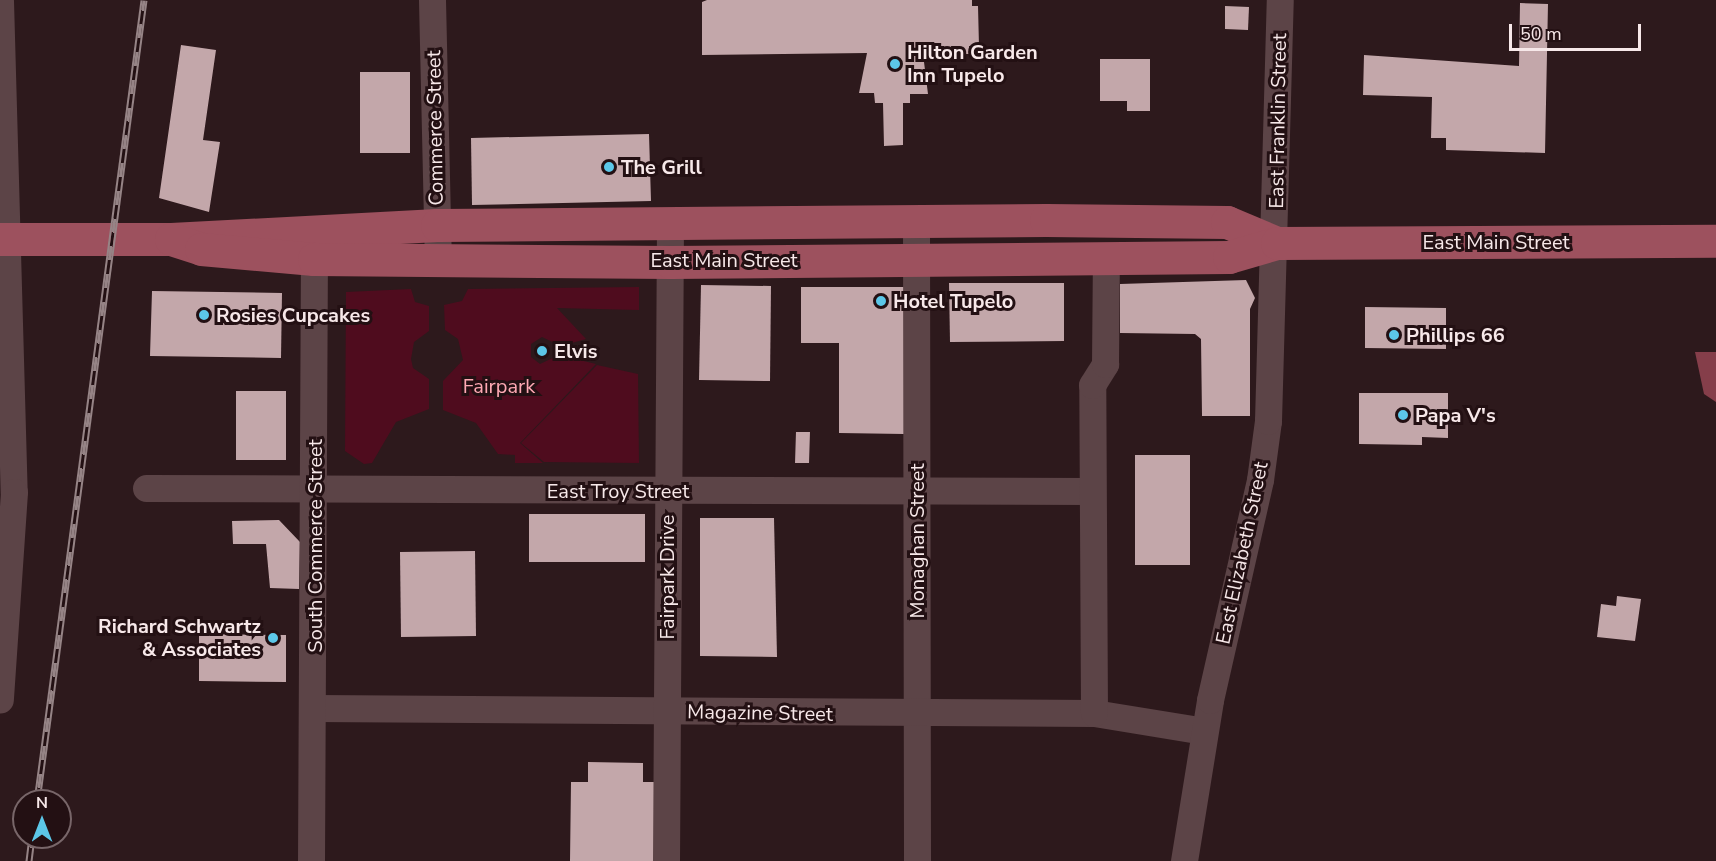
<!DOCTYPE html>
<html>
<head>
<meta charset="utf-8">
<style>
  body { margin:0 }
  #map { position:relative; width:1716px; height:861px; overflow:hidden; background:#2d191c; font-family:"Nunito Sans",sans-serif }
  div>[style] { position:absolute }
  .green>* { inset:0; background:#4f0c1e }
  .water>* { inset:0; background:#853e4a }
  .building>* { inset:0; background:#c3a7aa }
  .minor>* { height:27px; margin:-13.5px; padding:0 13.5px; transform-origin:13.5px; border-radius:13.5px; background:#5c4447 }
  .major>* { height:33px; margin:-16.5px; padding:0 16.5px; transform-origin:16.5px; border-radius:16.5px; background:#9d515e }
  .rail>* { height:7px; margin-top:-3.5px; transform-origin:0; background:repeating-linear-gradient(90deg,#231013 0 14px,#968486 0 28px); box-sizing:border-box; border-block:2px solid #968486 }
  .dots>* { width:16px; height:16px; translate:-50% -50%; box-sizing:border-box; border:3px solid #231013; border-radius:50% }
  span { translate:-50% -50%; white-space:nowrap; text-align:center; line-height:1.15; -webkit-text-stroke:6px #231013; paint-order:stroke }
  .poi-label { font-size:20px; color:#f7e8e9; font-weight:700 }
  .left { translate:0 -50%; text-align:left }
  .right { translate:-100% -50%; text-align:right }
  .street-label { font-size:20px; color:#f7e8e9 }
  .park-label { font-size:20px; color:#ffa9b4 }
  .north { position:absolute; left:12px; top:789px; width:60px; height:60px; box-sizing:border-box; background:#231013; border:2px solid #786669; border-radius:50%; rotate:0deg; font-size:16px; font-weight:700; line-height:24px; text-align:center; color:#f7e8e9 }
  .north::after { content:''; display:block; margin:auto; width:21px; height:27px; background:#5cc7e8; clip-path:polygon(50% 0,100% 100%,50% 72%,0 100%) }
  .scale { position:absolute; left:1509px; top:24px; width:132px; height:27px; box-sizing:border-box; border:3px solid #f7e8e9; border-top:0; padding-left:8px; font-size:18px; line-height:21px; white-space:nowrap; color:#f7e8e9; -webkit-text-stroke:4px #231013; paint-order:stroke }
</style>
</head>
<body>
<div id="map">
  <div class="green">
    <div style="clip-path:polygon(639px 287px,639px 310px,557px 308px,586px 339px,561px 346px,542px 337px,531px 344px,531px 357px,540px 364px,559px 355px,596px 364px,520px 443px,543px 463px,515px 463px,515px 455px,498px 454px,476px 423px,443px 410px,443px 381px,463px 360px,458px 339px,445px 330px,444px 305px,462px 301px,468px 289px)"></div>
    <div style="clip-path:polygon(411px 289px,415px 302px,429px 306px,429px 331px,414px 342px,411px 359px,413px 368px,429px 379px,429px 409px,396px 422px,372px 463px,364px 464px,345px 451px,346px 292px)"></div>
    <div style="clip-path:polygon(597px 365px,638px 374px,639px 463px,544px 462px,521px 443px)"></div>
  </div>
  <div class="water">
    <div style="clip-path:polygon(1695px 352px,1716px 352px,1716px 402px,1704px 394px)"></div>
  </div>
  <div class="building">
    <div style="clip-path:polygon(972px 0,972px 6px,978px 6px,979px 46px,969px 46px,969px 54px,923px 54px,928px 94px,910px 94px,910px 103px,903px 103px,903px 145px,884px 146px,883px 103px,875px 103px,874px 93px,859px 93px,867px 53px,702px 55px,702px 2px,707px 0)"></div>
    <div style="clip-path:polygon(1520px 3px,1548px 4px,1545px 153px,1446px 150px,1446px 138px,1431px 138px,1432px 97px,1363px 95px,1364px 55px,1519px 66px)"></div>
    <div style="clip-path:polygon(1225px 6px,1249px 7px,1248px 30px,1225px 29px)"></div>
    <div style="clip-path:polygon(181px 45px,216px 50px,203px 140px,220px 142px,209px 212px,159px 198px)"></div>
    <div style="clip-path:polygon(1100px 59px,1150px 59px,1150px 111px,1127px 111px,1127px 101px,1100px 101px)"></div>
    <div style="clip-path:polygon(360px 72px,410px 72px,410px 153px,360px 153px)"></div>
    <div style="clip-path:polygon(649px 134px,651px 201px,472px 205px,471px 138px)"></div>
    <div style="clip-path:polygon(1246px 280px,1255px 298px,1250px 309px,1250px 416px,1202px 416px,1201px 339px,1195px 334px,1120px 333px,1120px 284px)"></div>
    <div style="clip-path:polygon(949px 283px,1064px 283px,1064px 341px,950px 342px)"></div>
    <div style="clip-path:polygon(701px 285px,771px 286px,770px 381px,699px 380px)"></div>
    <div style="clip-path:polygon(801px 287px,905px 287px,904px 434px,839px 433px,839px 343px,801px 343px)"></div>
    <div style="clip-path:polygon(152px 291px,282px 293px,281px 358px,150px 356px)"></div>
    <div style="clip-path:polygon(1365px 307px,1446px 308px,1446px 349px,1365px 348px)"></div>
    <div style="clip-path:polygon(236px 391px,286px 391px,286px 460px,236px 460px)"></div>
    <div style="clip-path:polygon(1359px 393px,1448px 393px,1448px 438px,1422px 437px,1422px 445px,1359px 444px)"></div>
    <div style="clip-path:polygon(796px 432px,810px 432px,809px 463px,795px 463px)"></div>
    <div style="clip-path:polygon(1135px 455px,1190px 455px,1190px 565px,1135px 565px)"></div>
    <div style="clip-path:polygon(529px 514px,645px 514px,645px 562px,529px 562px)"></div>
    <div style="clip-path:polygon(700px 518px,774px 518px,777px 657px,700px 656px)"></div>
    <div style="clip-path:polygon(279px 520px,300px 542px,299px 589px,270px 588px,266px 544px,233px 544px,232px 521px)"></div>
    <div style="clip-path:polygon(475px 551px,476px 636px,401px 637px,400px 552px)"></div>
    <div style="clip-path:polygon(1617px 596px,1641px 599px,1635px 641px,1597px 637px,1601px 604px,1616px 606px)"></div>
    <div style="clip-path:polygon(199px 634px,286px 635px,286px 682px,199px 681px)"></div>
    <div style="clip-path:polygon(588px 762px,643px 763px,643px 782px,658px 782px,657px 861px,570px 861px,571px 782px,588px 782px)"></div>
  </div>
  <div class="minor">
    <div style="left:432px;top:0;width:257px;rotate:88.7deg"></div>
    <div style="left:0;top:1px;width:491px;rotate:88.4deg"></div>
    <div style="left:14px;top:492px;width:208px;rotate:93.9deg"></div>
    <div style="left:916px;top:221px;width:640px;rotate:89.91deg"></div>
    <div style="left:146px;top:488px;width:944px;rotate:0.18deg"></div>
    <div style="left:314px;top:708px;width:780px;rotate:0.37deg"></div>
    <div style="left:1094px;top:713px;width:111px;rotate:9.3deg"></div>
    <div style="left:1094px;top:713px;width:328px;rotate:-90.3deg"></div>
    <div style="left:1092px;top:385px;width:25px;rotate:-58deg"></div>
    <div style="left:1105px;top:364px;width:107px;rotate:-89.5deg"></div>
    <div style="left:311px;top:861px;width:623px;rotate:-89.72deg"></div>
    <div style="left:666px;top:861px;width:639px;rotate:-89.64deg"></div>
    <div style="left:1184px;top:861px;width:163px;rotate:-80.8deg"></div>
    <div style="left:1210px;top:700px;width:226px;rotate:-77.2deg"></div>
    <div style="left:1260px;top:480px;width:60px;rotate:-82.3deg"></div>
    <div style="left:1268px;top:421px;width:421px;rotate:-88.4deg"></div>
  </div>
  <div class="major">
    <div style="left:0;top:239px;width:171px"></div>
    <div style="left:171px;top:239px;width:266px;rotate:-3deg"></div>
    <div style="left:437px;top:225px;width:609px;rotate:-0.47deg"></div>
    <div style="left:1046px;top:220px;width:181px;rotate:0.6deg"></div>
    <div style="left:1227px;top:222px;width:54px;rotate:22.8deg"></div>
    <div style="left:171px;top:239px;width:32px;rotate:18deg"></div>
    <div style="left:201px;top:249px;width:113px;rotate:5.1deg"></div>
    <div style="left:314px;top:259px;width:356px;rotate:0.5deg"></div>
    <div style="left:670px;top:262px;width:559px;rotate:-0.51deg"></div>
    <div style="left:1229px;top:257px;width:50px;rotate:-16.3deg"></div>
    <div style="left:1277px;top:243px;width:439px;rotate:-0.3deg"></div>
  </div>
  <div class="rail">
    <div style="left:37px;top:801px;width:808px;rotate:-82.39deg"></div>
    <div style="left:29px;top:861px;width:24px;rotate:-83deg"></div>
  </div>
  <div class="dots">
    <div style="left:895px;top:64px;background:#5cc7e8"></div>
    <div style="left:609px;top:167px;background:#5cc7e8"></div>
    <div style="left:881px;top:301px;background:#5cc7e8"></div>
    <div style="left:204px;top:315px;background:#5cc7e8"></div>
    <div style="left:1394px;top:335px;background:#5cc7e8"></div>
    <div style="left:542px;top:351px;background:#5cc7e8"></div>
    <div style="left:1403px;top:415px;background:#5cc7e8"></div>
    <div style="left:273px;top:638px;background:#5cc7e8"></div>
  </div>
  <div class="poi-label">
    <span class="left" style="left:907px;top:64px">Hilton Garden<br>Inn Tupelo</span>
    <span class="left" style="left:621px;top:167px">The Grill</span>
    <span class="left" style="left:893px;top:301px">Hotel Tupelo</span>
    <span class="left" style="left:216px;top:315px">Rosies Cupcakes</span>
    <span class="left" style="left:1406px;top:335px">Phillips 66</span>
    <span class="left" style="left:554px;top:351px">Elvis</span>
    <span class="left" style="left:1415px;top:415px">Papa V's</span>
    <span class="right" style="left:261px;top:638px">Richard Schwartz<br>&amp; Associates</span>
  </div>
  <div class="street-label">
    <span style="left:1278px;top:121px;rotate:-89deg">East Franklin Street</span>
    <span style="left:435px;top:128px;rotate:-91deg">Commerce Street</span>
    <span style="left:1496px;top:242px">East Main Street</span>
    <span style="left:724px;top:260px">East Main Street</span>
    <span style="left:618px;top:491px">East Troy Street</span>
    <span style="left:917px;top:541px;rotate:-90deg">Monaghan Street</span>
    <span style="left:315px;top:546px;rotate:-90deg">South Commerce Street</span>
    <span style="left:1242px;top:553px;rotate:-78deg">East Elizabeth Street</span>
    <span style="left:667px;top:577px;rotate:-90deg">Fairpark Drive</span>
    <span style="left:760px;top:713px;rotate:1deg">Magazine Street</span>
  </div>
  <div class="park-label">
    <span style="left:499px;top:386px">Fairpark</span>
  </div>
  <div class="north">N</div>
  <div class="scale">50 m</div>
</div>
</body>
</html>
